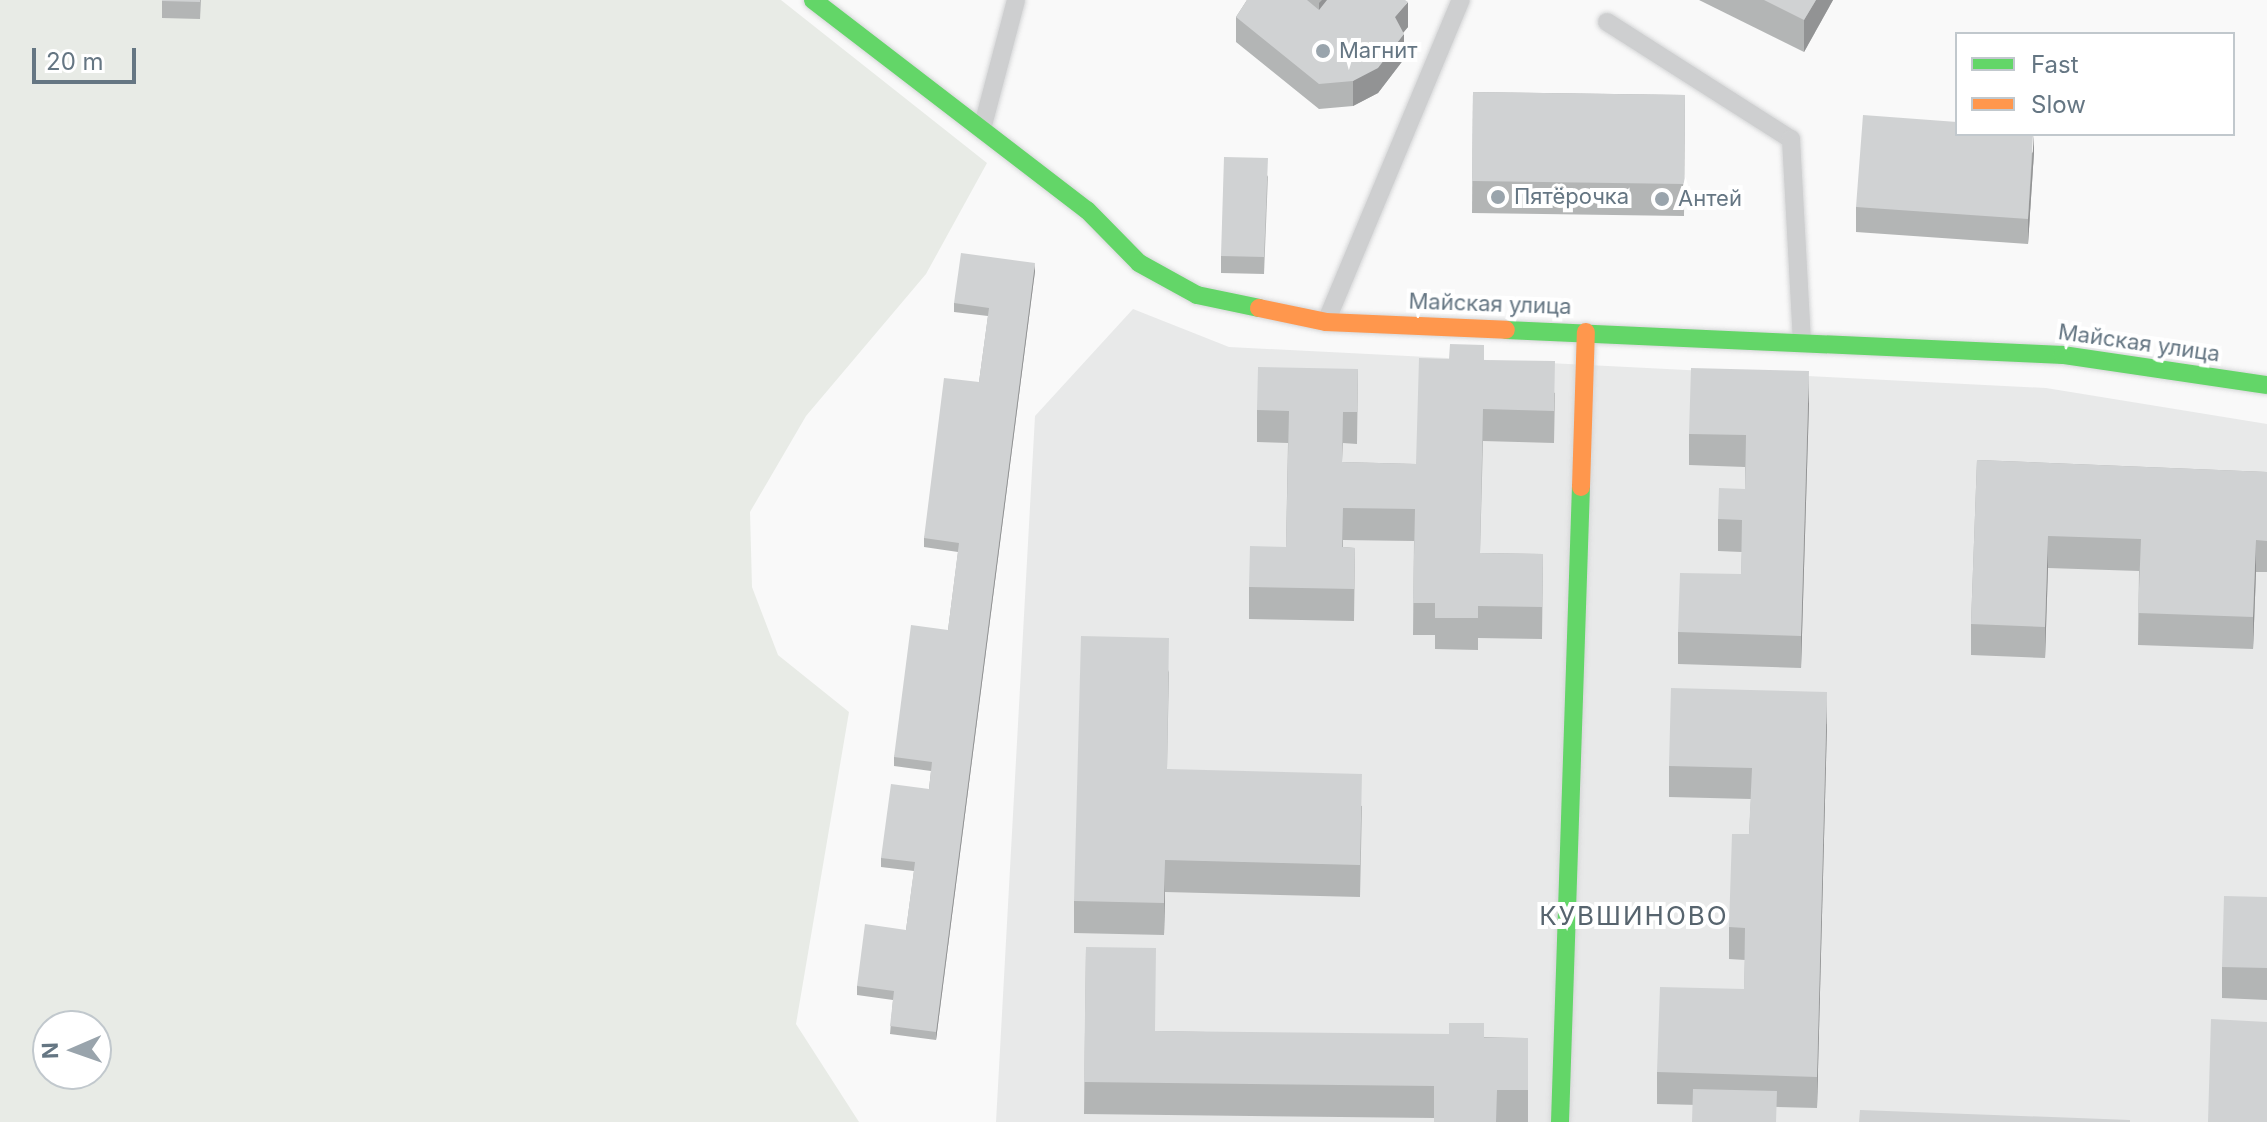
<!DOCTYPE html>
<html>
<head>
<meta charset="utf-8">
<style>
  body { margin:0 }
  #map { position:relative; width:2267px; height:1122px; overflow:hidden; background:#f9f9f9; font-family:Inter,sans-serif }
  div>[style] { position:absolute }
  .built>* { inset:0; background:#e8e9e9 }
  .green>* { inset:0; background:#e8ebe6 }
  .roads { filter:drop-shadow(0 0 2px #d5d6d7) drop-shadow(0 0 2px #d5d6d7) }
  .lane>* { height:18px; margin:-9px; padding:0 9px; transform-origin:9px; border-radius:9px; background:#cecfd0 }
  .fast>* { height:18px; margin:-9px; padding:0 9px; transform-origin:9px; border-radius:9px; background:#63d668 }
  .slow>* { height:18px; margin:-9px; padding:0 9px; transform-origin:9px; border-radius:9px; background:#ff974d }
  .wall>* { inset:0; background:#b3b5b5 }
  .shaded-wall>* { inset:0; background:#929394 }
  .building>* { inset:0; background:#d0d2d3 }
  .dots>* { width:22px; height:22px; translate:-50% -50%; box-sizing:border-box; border:4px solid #fff; border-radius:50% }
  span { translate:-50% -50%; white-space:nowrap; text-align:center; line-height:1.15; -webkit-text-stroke:8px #fff; paint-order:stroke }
  .poi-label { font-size:22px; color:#657683 }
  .left { translate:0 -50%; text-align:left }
  .street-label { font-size:22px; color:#657683 }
  .quarter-label { font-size:26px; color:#57646e; letter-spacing:2px }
  .legend { position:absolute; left:1955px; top:32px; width:280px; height:104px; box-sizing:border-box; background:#fff; border:2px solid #c1c8cd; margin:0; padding:10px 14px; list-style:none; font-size:24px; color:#657683 }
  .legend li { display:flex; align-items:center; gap:16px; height:40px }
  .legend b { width:40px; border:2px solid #c1c8cd }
  .north { position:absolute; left:32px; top:1010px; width:80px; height:80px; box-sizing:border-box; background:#fff; border:2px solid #c1c8cd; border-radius:50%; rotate:268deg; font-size:22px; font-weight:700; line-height:32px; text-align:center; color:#657683 }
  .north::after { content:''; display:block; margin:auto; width:28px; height:36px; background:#99a4ac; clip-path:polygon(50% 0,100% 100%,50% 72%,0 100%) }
  .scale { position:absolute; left:32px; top:48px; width:104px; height:36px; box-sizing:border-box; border:4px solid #657683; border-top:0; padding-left:10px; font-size:24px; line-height:28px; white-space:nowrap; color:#657683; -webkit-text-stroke:6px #fff; paint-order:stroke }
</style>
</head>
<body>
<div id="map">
  <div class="built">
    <div style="clip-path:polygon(1133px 309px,1229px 347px,2046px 388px,2267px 424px,2267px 1122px,996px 1122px,1035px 416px)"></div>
  </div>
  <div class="green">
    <div style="clip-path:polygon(evenodd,0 0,781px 0,987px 163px,926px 274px,806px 416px,750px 512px,752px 587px,778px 655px,849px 712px,796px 1024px,859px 1122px,0 1122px,0 0,48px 1026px,96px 1026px,96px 1074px,48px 1074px,48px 1026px)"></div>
  </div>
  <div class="roads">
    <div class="lane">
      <div style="left:1607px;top:22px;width:218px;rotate:32.5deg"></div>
      <div style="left:1791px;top:139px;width:203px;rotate:86.9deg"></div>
      <div style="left:982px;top:129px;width:133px;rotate:-75.2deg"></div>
      <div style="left:1326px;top:322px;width:349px;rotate:-67.3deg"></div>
    </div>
    <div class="fast">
      <div style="left:813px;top:0;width:345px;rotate:37.5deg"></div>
      <div style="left:1087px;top:210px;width:74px;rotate:45.5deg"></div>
      <div style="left:1139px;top:263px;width:66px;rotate:28.9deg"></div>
      <div style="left:1197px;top:295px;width:63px;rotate:11.8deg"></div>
      <div style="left:1506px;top:330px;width:558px;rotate:2.57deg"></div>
      <div style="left:2063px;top:355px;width:206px;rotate:8.4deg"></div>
      <div style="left:1560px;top:1122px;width:635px;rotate:-88.11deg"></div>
    </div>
    <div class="slow">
      <div style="left:1259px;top:308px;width:68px;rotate:11.8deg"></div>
      <div style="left:1326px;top:322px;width:180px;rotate:2.5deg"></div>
      <div style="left:1581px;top:487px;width:155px;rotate:-88.2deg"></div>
    </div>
  </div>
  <div class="wall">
    <div style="clip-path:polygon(162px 0,201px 0,200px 19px,162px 18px)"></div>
    <div style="clip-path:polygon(1247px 0,1405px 0,1408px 27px,1403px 33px,1404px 59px,1378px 93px,1353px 106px,1319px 109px,1236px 42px,1236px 17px)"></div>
    <div style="clip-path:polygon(1699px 0,1833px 0,1804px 52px)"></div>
    <div style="clip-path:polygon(1473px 92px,1685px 95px,1684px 216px,1472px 213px)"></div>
    <div style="clip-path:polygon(2034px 152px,2028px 244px,1856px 232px,1856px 207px)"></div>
    <div style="clip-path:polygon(1268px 175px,1264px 274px,1221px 273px,1221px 256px)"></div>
    <div style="clip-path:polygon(1035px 271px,936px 1040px,890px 1034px,893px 1000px,857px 995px,857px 986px,906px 930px,914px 871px,881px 867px,881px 858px,929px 789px,931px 771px,894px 766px,894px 757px,948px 630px,958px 552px,924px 547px,924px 538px,979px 382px,988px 316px,954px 312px,954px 303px)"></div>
    <div style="clip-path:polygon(1484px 360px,1555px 393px,1554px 443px,1483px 441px,1480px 553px,1543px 554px,1542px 639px,1478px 638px,1478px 650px,1435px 649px,1435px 635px,1413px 635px,1414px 541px,1343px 540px,1343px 547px,1355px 548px,1354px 621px,1249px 619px,1249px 587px,1286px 547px,1288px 443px,1257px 442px,1257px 410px,1358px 369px,1357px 444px,1343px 443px,1342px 462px,1416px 464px)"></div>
    <div style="clip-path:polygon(1809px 403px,1801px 668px,1678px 664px,1678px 632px,1741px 574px,1742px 552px,1718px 551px,1718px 519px,1745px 489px,1745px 467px,1689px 465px,1689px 434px)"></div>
    <div style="clip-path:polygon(1977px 460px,2267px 472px,2267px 572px,2256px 572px,2253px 649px,2138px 645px,2139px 571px,2048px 568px,2045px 658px,1971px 655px,1971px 624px)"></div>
    <div style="clip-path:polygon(1169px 670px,1167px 769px,1362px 806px,1360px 897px,1165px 892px,1164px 935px,1074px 933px,1074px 901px)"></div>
    <div style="clip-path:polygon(1827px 724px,1817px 1108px,1657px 1104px,1657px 1072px,1744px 989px,1745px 960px,1729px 959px,1729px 927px,1749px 834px,1751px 799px,1669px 797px,1669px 766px)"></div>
    <div style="clip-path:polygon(2267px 897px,2267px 1000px,2222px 998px,2222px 967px)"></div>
    <div style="clip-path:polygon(1086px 947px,1155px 1031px,1528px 1038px,1528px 1122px,1434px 1122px,1434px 1118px,1084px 1114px)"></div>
  </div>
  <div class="shaded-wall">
    <div style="clip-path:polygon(1322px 0,1348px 0,1319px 35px,1319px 3px)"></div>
    <div style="clip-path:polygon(1816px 0,1833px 0,1804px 52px,1804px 20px)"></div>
    <div style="clip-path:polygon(1408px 2px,1408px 27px,1395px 42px,1395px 17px)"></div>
    <div style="clip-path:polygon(1404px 34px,1404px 59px,1378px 93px,1353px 106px,1353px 81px)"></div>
    <div style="clip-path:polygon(2034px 134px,2034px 152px,2028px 244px,2028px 219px)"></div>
    <div style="clip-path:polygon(1035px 263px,1035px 271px,936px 1040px,936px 1032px)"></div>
    <div style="clip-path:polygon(1809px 371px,1809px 403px,1801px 668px,1801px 636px)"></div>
    <div style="clip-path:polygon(2048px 536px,2048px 568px,2045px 658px,2045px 627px)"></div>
    <div style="clip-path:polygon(2256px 540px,2256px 572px,2253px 649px,2253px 617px)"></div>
    <div style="clip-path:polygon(1827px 692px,1827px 724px,1817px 1108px,1817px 1077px)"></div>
    <div style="clip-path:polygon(1165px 860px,1165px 892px,1164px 935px,1164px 903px)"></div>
  </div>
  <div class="building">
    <div style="clip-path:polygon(162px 0,200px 0,200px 2px,162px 1px)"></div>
    <div style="clip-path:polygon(1247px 0,1307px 0,1319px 10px,1327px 0,1405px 0,1408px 2px,1395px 17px,1404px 34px,1378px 68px,1353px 81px,1319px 84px,1236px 17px)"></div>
    <div style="clip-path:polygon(1764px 0,1816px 0,1804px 20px)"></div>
    <div style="clip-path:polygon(1473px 92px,1685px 95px,1684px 184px,1472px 181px)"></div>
    <div style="clip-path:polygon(1863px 115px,1957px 122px,1957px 134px,2033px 134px,2028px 219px,1856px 207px)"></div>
    <div style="clip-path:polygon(1224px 157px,1268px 158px,1264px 257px,1221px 256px)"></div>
    <div style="clip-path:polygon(961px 253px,1035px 263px,936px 1032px,890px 1026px,894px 991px,857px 986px,865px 924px,906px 930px,915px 862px,881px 858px,891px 784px,929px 789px,932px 762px,894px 757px,911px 625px,948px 630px,959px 543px,924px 538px,944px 378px,979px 382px,989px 308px,954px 303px)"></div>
    <div style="clip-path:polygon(1450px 344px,1484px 345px,1484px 360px,1555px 361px,1554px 411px,1483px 409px,1480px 553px,1543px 554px,1542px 607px,1478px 606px,1478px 618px,1435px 618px,1435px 603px,1413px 603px,1415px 509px,1343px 508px,1342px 547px,1355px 548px,1354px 589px,1249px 587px,1250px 546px,1286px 547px,1289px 411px,1257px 410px,1258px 367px,1358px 369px,1357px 412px,1343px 412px,1342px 462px,1416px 464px,1419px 358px,1449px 359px)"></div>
    <div style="clip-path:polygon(1691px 368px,1809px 371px,1801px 636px,1678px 632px,1680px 573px,1741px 574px,1742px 520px,1718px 519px,1719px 488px,1745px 489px,1746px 435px,1689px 434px)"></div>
    <div style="clip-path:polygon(1977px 460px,2267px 472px,2267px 541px,2256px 540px,2253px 617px,2138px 613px,2141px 539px,2048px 536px,2045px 627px,1971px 624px)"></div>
    <div style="clip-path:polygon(1081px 636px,1169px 638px,1167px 769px,1362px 774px,1360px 865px,1165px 860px,1164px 903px,1074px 901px)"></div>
    <div style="clip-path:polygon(1671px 688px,1827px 692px,1817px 1077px,1657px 1072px,1660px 987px,1744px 989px,1745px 928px,1729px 927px,1732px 834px,1749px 834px,1752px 768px,1669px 766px)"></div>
    <div style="clip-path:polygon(2224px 896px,2267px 897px,2267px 968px,2222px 967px)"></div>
    <div style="clip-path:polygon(1086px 947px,1156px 948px,1155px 1031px,1449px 1034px,1449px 1023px,1484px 1023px,1484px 1038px,1528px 1038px,1528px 1090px,1497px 1090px,1496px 1122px,1434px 1122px,1434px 1086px,1084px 1082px)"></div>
    <div style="clip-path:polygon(2211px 1019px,2267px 1022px,2267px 1122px,2208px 1122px)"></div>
    <div style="clip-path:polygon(1693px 1089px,1777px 1091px,1776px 1122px,1692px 1122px)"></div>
    <div style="clip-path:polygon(1860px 1110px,2130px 1120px,2130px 1122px,1859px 1122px)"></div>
  </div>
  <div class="dots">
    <div style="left:1323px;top:51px;background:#99a4ac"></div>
    <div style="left:1498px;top:197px;background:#99a4ac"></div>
    <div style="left:1662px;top:199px;background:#99a4ac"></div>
  </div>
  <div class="poi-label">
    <span class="left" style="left:1339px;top:51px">Магнит</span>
    <span class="left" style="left:1514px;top:197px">Пятёрочка</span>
    <span class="left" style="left:1678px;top:199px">Антей</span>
  </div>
  <div class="street-label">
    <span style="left:1490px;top:304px;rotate:2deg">Майская улица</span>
    <span style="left:2139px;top:343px;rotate:8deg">Майская улица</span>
  </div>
  <div class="quarter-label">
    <span style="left:1634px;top:916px">КУВШИНОВО</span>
  </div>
  <ul class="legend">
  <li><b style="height:10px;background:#63d668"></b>Fast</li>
  <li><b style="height:10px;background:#ff974d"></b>Slow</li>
  </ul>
  <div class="north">N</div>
  <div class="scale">20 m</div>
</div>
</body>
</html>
